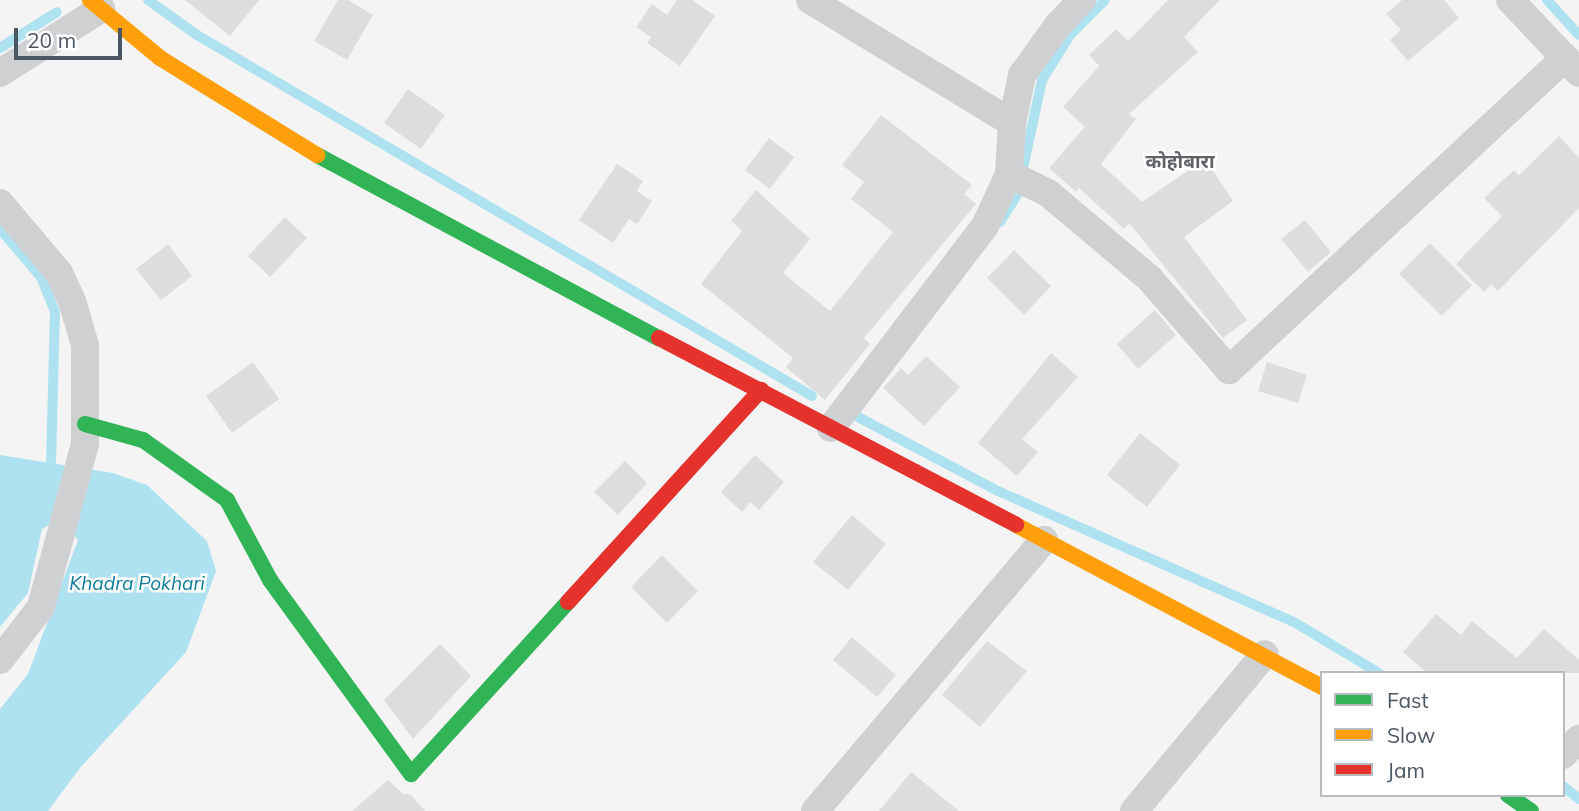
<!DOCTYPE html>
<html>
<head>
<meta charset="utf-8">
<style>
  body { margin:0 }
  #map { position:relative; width:1579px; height:811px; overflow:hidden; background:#f4f4f4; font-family:Mulish,"Noto Sans Devanagari",sans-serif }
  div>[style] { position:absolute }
  .water>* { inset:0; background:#aee2f0 }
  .stream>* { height:10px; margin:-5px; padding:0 5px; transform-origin:5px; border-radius:5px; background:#aee2f0 }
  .building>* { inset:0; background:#ddddde }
  .street>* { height:28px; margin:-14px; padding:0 14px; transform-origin:14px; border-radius:14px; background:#ced0d2 }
  .fast>* { height:16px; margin:-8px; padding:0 8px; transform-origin:8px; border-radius:8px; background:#30b455 }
  .slow>* { height:16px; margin:-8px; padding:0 8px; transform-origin:8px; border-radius:8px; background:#ff9f0a }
  .jam>* { height:16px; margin:-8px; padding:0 8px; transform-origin:8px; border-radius:8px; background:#e5322d }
  span { translate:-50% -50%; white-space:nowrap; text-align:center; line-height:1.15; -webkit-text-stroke:5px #fff; paint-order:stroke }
  .neighbourhood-label { font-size:19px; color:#5f6368; font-weight:700 }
  .water-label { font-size:19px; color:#0c7c9b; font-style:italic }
  .legend { position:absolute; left:1320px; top:671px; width:245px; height:126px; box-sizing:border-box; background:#fff; border:2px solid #b7bbc0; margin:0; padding:9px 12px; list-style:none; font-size:21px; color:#4a5661 }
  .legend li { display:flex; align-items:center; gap:14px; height:35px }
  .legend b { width:35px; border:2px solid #b7bbc0 }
  .scale { position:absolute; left:14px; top:28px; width:108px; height:32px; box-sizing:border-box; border:4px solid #4a5661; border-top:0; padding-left:9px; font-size:21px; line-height:24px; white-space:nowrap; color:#4a5661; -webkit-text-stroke:5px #fff; paint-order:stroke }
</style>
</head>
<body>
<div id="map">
  <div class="water">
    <div style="clip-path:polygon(0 455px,113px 473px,147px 485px,207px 541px,216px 571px,186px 652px,80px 768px,48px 811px,0 811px,0 709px,28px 674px,78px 540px,60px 519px,42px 529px,28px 593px,0 627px)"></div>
  </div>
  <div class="stream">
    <div style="left:148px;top:0;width:60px;rotate:35.5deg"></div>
    <div style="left:197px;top:35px;width:713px;rotate:30.41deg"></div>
    <div style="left:1547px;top:0;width:47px;rotate:47.6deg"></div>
    <div style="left:0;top:48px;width:67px;rotate:-32.3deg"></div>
    <div style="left:1023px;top:168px;width:90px;rotate:-77.8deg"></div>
    <div style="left:1042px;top:80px;width:53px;rotate:-58.1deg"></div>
    <div style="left:1070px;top:35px;width:49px;rotate:-45deg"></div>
    <div style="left:1000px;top:222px;width:38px;rotate:-58deg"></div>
    <div style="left:0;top:229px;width:63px;rotate:49.5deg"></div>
    <div style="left:41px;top:277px;width:37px;rotate:68deg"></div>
    <div style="left:55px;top:311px;width:150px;rotate:91.5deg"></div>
    <div style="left:858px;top:417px;width:158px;rotate:27.9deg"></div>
    <div style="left:998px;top:491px;width:324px;rotate:23.9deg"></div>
    <div style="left:1294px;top:622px;width:99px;rotate:31deg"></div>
    <div style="left:1563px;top:786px;width:21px;rotate:39deg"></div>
  </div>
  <div class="building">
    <div style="clip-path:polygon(185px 0,259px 0,230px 36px)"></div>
    <div style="clip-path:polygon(338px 0,348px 0,373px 15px,347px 60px,314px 41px)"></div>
    <div style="clip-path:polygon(677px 0,692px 0,715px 16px,680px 66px,647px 43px,651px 37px,636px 27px,652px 4px,667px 15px)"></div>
    <div style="clip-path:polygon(1168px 0,1220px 0,1184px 37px,1198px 52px,1129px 114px,1136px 119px,1101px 164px,1142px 202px,1205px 159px,1233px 201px,1184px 237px,1247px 320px,1223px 338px,1129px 223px,1124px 229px,1079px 188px,1076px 192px,1049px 168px,1085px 127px,1063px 107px,1099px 66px,1089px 55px,1116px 29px,1128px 41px)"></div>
    <div style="clip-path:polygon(1402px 0,1444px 0,1459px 18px,1408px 61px,1390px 40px,1401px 30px,1386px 14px)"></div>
    <div style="clip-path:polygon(408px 89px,445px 115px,421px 149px,384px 123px)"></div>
    <div style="clip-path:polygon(881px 115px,972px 185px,964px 194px,976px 204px,864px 338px,870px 344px,825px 400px,786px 367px,793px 358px,701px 284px,742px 231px,731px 221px,756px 190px,810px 239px,783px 273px,830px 311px,893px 232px,851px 199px,864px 182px,842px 165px)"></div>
    <div style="clip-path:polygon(1559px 136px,1579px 158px,1579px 208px,1498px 291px,1491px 284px,1484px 292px,1456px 264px,1502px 216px,1484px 198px,1514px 170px,1519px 175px)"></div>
    <div style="clip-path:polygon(769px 138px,794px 157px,770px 189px,745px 170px)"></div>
    <div style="clip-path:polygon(617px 164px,643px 181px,637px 191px,652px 201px,637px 224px,629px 219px,613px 243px,579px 220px)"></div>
    <div style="clip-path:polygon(285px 217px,307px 238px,270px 277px,248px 256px)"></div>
    <div style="clip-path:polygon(1305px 220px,1331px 252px,1308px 272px,1281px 239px)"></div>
    <div style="clip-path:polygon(1430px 243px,1472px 285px,1442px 316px,1399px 274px)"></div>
    <div style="clip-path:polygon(168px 244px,192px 276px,161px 300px,136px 269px)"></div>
    <div style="clip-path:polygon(1014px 250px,1051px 286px,1024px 315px,987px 278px)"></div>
    <div style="clip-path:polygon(1155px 310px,1176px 335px,1138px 369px,1117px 344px)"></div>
    <div style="clip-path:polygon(1051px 353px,1078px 377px,1022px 439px,1038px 452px,1017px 476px,978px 443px)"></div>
    <div style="clip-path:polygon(926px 356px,960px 387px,924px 426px,883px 388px,901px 368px,908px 375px)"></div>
    <div style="clip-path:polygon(253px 362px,279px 399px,232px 433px,206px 396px)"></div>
    <div style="clip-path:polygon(1267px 362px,1307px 375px,1298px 403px,1258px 391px)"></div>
    <div style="clip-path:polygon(1140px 433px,1180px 465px,1147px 507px,1107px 475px)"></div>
    <div style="clip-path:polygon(755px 455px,784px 482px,759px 510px,750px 502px,742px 512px,721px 492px)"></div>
    <div style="clip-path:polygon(625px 461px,647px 483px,618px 515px,594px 492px)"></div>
    <div style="clip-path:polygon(852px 515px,886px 544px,848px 590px,813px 562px)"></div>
    <div style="clip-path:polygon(662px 555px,698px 591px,667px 623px,631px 587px)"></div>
    <div style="clip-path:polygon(1436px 614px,1461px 635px,1472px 621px,1517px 658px,1544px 629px,1579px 660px,1579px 673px,1427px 673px,1403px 652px)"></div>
    <div style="clip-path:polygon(852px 637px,896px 675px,877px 697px,833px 660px)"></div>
    <div style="clip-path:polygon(987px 641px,1027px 671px,980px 727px,942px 695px)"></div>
    <div style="clip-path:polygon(440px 644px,471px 676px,413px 739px,384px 700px)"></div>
    <div style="clip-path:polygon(911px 772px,959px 811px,879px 811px)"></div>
    <div style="clip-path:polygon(388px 780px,403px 794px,411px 795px,425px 811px,352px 811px)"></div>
  </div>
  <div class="street">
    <div style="left:810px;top:0;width:237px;rotate:31.3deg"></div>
    <div style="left:1510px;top:0;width:100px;rotate:46.6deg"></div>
    <div style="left:0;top:73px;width:120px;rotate:-32.4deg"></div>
    <div style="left:1009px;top:174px;width:43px;rotate:26deg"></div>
    <div style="left:1048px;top:193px;width:132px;rotate:40.1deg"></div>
    <div style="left:1149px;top:278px;width:122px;rotate:49deg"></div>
    <div style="left:1229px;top:370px;width:459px;rotate:-42.9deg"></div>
    <div style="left:0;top:203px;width:92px;rotate:49.9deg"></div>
    <div style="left:59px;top:273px;width:31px;rotate:65deg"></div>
    <div style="left:72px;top:301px;width:46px;rotate:73.5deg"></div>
    <div style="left:85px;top:345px;width:99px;rotate:90deg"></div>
    <div style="left:85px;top:444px;width:169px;rotate:105.1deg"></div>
    <div style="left:41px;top:607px;width:67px;rotate:127.7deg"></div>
    <div style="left:831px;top:428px;width:254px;rotate:-52.7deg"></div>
    <div style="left:985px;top:226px;width:57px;rotate:-65.2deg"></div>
    <div style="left:1009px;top:174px;width:51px;rotate:-86.6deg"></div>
    <div style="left:1012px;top:123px;width:49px;rotate:-78.2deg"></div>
    <div style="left:1022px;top:75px;width:62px;rotate:-54.2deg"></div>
    <div style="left:1058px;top:25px;width:35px;rotate:-46deg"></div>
    <div style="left:1563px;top:755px;width:23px;rotate:-45deg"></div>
    <div style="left:815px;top:811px;width:355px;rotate:-49.8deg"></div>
    <div style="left:1134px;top:811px;width:204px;rotate:-50.2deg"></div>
  </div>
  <div class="fast">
    <div style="left:317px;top:155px;width:388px;rotate:28.2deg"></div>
    <div style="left:85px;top:424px;width:60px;rotate:15.4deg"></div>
    <div style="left:143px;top:440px;width:103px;rotate:35.5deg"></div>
    <div style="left:227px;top:500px;width:91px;rotate:61.7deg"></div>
    <div style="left:270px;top:580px;width:240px;rotate:54deg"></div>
    <div style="left:411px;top:774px;width:233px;rotate:-47.6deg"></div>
    <div style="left:1508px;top:795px;width:28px;rotate:35deg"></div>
  </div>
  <div class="slow">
    <div style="left:90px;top:0;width:91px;rotate:39.6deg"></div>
    <div style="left:160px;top:58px;width:185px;rotate:31.7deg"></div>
    <div style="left:1016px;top:525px;width:346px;rotate:27.9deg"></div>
  </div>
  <div class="jam">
    <div style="left:659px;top:338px;width:403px;rotate:27.6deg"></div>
    <div style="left:568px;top:602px;width:287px;rotate:-47.7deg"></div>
  </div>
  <div class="neighbourhood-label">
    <span style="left:1180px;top:162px">कोहोबारा</span>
  </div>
  <div class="water-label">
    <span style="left:137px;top:584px">Khadra Pokhari</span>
  </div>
  <ul class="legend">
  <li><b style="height:9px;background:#30b455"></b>Fast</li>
  <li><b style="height:9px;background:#ff9f0a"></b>Slow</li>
  <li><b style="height:9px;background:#e5322d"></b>Jam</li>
  </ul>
  <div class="scale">20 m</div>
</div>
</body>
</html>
